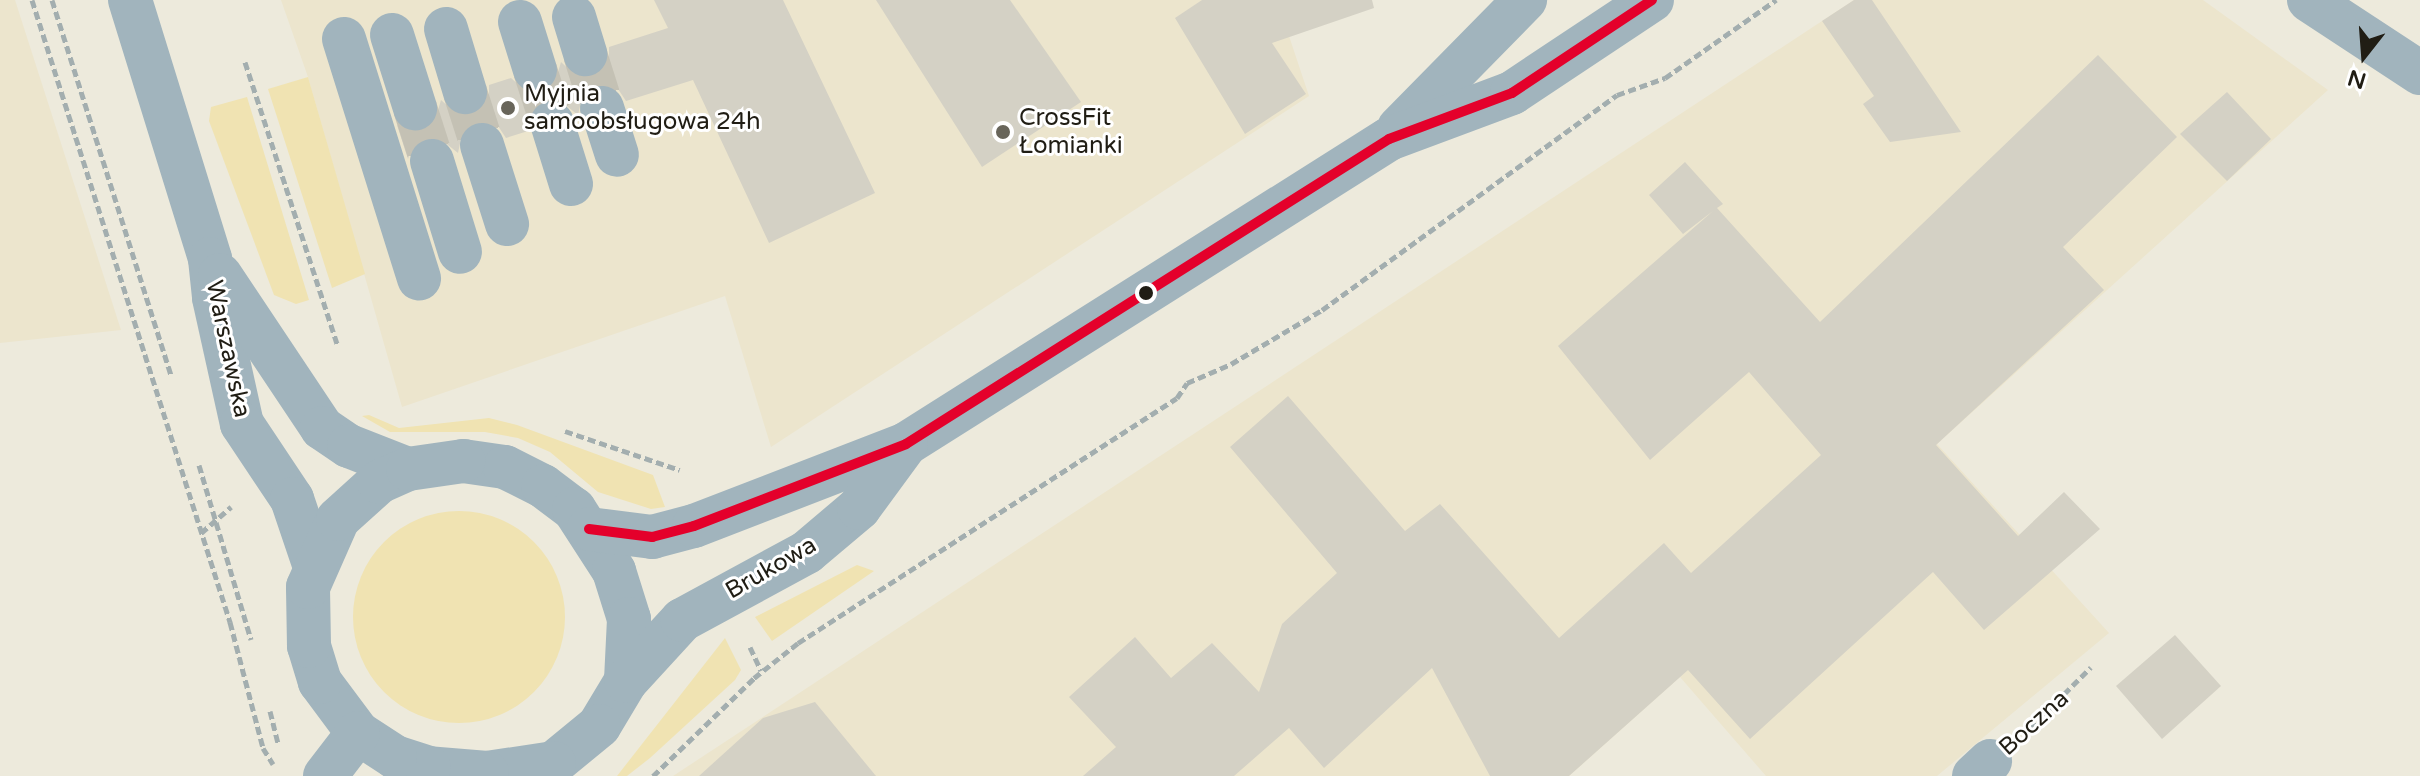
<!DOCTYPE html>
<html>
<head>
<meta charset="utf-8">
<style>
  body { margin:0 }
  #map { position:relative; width:2420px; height:776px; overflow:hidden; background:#edeadc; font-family:"Varela Round",sans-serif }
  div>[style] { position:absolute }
  .built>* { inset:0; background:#ece5cd }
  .green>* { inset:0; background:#f0e3b2 }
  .round { border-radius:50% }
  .building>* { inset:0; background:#d4d1c5 }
  .minor-tunnel>* { height:44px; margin-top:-22px; transform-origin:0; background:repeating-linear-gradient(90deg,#c4c1b4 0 44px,transparent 0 66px) }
  .path>* { height:5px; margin-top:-2.5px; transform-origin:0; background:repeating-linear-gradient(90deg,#a3aeaf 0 8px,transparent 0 12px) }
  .minor>* { height:44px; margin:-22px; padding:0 22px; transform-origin:22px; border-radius:22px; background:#a1b4bd }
  .bus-1>* { height:10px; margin:-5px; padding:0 5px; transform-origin:5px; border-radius:5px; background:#e4002b }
  .dots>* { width:22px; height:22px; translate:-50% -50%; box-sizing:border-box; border:4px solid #fff; border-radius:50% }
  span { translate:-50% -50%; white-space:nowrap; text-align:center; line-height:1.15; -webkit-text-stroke:6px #fff; paint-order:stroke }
  .poi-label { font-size:24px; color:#201d14 }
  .left { translate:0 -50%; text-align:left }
  .street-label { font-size:24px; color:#201d14 }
  .north { position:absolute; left:2324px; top:16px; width:80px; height:80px; -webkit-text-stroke:6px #fff; paint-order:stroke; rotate:197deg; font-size:22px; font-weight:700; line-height:32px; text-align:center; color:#201d14 }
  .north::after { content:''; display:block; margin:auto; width:28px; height:36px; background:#201d14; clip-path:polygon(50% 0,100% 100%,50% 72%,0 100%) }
</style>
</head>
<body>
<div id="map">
  <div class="built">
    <div style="clip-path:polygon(0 0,15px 0,121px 330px,0 343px)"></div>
    <div style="clip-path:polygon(281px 0,1277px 0,1309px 96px,771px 447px,725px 296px,402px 407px,308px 77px)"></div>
    <div style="clip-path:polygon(1854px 0,2203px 0,2328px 90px,1937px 444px,2109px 633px,1937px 776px,1766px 776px,1680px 677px,1569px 776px,673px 776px)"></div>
  </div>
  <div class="green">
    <div style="clip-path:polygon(308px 77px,365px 274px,332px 288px,268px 89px)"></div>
    <div style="clip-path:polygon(247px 97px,309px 300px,296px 304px,274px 295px,209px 121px,211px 107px)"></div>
    <div style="clip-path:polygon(369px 415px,399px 428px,489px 418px,517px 425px,653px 475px,665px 507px,651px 509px,598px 492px,550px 452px,518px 438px,485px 432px,390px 432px,362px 416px)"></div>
    <div class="round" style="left:353px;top:511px;width:212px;height:212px"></div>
    <div style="clip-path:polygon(857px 565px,874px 571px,772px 641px,755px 617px)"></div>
    <div style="clip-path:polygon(725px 638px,741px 670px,735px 680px,650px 758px,627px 776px,617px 776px)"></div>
  </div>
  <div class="building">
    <div style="clip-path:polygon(654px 0,783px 0,875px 193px,769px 243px,693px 80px,626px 101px,618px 89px,595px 84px,583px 92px,578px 115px,558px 99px,545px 99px,533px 107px,528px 131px,506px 138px,498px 126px,475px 121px,463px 129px,458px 153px,438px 137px,425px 137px,413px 145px,408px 159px,397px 125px,409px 132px,423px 132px,434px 124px,441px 100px,459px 116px,473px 116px,489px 98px,489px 85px,511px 78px,529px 94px,543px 94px,554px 86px,561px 62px,578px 78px,593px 78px,609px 61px,609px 47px,668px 28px)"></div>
    <div style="clip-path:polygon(876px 0,1010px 0,1081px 102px,982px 167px)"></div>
    <div style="clip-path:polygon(1202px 0,1372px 0,1374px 8px,1272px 43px,1306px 94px,1245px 134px,1175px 18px)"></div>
    <div style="clip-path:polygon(1854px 0,1872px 0,1961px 132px,1890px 142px,1863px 104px,1874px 96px,1822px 21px)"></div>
    <div style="clip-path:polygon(2098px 55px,2177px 137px,2063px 247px,2104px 290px,1936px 445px,2018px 536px,2064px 492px,2100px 529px,1984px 630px,1933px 572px,1750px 739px,1688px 670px,1569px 776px,1490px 776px,1432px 668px,1324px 768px,1289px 728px,1234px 776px,1083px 776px,1116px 747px,1069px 697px,1135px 637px,1171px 678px,1212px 643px,1259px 692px,1282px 624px,1337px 573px,1230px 447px,1288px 396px,1405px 531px,1440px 504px,1559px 638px,1664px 543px,1691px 573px,1821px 455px,1749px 372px,1650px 460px,1558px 346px,1713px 211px,1683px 234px,1649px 195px,1685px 162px,1723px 204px,1717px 208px,1820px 322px)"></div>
    <div style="clip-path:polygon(2227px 92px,2271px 139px,2227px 181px,2180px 134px)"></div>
    <div style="clip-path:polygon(2175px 635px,2221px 686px,2162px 739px,2116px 686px)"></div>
    <div style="clip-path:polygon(815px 702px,876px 776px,699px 776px,763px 718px)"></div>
  </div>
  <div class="minor-tunnel">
    <div style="left:585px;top:54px;width:57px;rotate:72.5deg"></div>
    <div style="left:535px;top:70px;width:56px;rotate:72.2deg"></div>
    <div style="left:465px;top:92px;width:56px;rotate:72.2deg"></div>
    <div style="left:415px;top:108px;width:56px;rotate:72.2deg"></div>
  </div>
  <div class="path">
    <div style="left:32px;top:0;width:653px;rotate:72.34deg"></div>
    <div style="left:230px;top:622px;width:130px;rotate:75.3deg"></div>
    <div style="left:263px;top:748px;width:19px;rotate:58deg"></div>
    <div style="left:52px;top:0;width:393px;rotate:72.4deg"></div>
    <div style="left:245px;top:62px;width:299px;rotate:71.9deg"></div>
    <div style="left:565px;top:431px;width:121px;rotate:18.7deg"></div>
    <div style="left:199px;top:465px;width:182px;rotate:73.4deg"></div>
    <div style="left:201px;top:533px;width:40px;rotate:-41deg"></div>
    <div style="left:750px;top:647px;width:26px;rotate:65deg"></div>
    <div style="left:270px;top:711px;width:34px;rotate:76deg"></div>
    <div style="left:2030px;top:728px;width:86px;rotate:-45deg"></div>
    <div style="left:653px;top:776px;width:141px;rotate:-44.1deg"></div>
    <div style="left:754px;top:678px;width:56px;rotate:-38.5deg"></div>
    <div style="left:798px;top:643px;width:451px;rotate:-32.9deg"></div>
    <div style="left:1177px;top:398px;width:18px;rotate:-56deg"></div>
    <div style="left:1187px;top:383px;width:48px;rotate:-23.4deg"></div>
    <div style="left:1231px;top:364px;width:106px;rotate:-30.7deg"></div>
    <div style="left:1322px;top:310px;width:365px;rotate:-36.1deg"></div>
    <div style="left:1617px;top:95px;width:51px;rotate:-19.5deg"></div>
    <div style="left:1665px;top:78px;width:136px;rotate:-35.1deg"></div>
  </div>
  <div class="minor">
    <div style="left:130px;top:0;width:271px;rotate:72.8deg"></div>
    <div style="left:210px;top:259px;width:39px;rotate:84deg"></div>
    <div style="left:214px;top:298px;width:129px;rotate:77.5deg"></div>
    <div style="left:242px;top:424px;width:90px;rotate:56.3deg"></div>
    <div style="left:292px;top:499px;width:69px;rotate:71.3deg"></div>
    <div style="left:2309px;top:0;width:133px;rotate:33.3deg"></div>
    <div style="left:574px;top:17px;width:39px;rotate:73deg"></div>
    <div style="left:520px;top:22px;width:50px;rotate:72.6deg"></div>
    <div style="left:446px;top:29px;width:66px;rotate:73.2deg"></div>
    <div style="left:392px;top:35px;width:77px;rotate:72.5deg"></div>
    <div style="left:344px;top:39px;width:251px;rotate:72.6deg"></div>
    <div style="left:602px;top:108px;width:49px;rotate:72.3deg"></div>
    <div style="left:552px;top:123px;width:64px;rotate:72.7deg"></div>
    <div style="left:1399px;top:128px;width:180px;rotate:-45.5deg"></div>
    <div style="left:482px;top:145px;width:83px;rotate:72.4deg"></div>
    <div style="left:432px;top:161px;width:95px;rotate:72.9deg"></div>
    <div style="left:220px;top:275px;width:184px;rotate:56.3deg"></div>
    <div style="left:322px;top:428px;width:32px;rotate:34deg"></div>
    <div style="left:349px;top:446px;width:63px;rotate:21.3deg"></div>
    <div style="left:463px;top:461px;width:42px;rotate:8.1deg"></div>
    <div style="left:505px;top:467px;width:42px;rotate:26.6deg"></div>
    <div style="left:543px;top:486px;width:39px;rotate:37deg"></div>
    <div style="left:574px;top:509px;width:74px;rotate:57.2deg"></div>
    <div style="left:614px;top:571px;width:50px;rotate:72.6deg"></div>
    <div style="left:629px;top:619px;width:62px;rotate:92.8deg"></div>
    <div style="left:626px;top:681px;width:52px;rotate:121deg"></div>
    <div style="left:599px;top:726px;width:58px;rotate:140.6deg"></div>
    <div style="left:554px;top:763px;width:68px;rotate:171.5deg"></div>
    <div style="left:487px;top:773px;width:58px;rotate:-175.1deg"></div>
    <div style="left:429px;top:768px;width:36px;rotate:-162deg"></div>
    <div style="left:395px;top:757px;width:44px;rotate:-147deg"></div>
    <div style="left:358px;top:733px;width:64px;rotate:-126.7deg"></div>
    <div style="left:320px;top:682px;width:38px;rotate:-107deg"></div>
    <div style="left:309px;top:646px;width:59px;rotate:-91deg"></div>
    <div style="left:308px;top:587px;width:74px;rotate:-66.2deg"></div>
    <div style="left:338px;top:519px;width:55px;rotate:-42.1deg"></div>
    <div style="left:379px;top:482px;width:32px;rotate:-24deg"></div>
    <div style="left:408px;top:469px;width:56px;rotate:-8.3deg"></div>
    <div style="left:589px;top:529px;width:64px;rotate:7.2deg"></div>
    <div style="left:652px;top:537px;width:43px;rotate:-14.7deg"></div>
    <div style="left:694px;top:526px;width:227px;rotate:-21.1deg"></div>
    <div style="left:906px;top:444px;width:571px;rotate:-32.27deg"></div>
    <div style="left:1389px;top:139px;width:131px;rotate:-20.5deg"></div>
    <div style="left:1512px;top:93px;width:168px;rotate:-33.6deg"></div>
    <div style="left:626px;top:681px;width:83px;rotate:-47.4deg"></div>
    <div style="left:682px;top:620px;width:142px;rotate:-28.5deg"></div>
    <div style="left:807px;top:552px;width:68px;rotate:-40.2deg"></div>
    <div style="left:859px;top:508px;width:79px;rotate:-53.7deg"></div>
    <div style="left:325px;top:776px;width:54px;rotate:-52.5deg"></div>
    <div style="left:1974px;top:776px;width:22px;rotate:-43deg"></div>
  </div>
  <div class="bus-1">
    <div style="left:589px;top:529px;width:64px;rotate:7.2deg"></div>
    <div style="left:652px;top:537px;width:43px;rotate:-14.7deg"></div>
    <div style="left:694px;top:526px;width:227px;rotate:-21.1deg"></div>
    <div style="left:906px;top:444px;width:571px;rotate:-32.27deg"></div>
    <div style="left:1389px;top:139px;width:131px;rotate:-20.5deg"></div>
    <div style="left:1512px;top:93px;width:168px;rotate:-33.6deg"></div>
  </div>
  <div class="dots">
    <div style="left:508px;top:108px;background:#68655a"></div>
    <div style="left:1003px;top:132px;background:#68655a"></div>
    <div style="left:1146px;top:293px;background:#201d14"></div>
  </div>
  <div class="poi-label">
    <span class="left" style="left:524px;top:108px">Myjnia<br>samoobsługowa 24h</span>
    <span class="left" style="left:1019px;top:132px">CrossFit<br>Łomianki</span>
  </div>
  <div class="street-label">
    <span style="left:228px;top:349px;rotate:78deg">Warszawska</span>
    <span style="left:771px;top:568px;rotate:-30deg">Brukowa</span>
    <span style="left:2034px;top:723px;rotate:-42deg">Boczna</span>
  </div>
  <div class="north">N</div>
</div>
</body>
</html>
